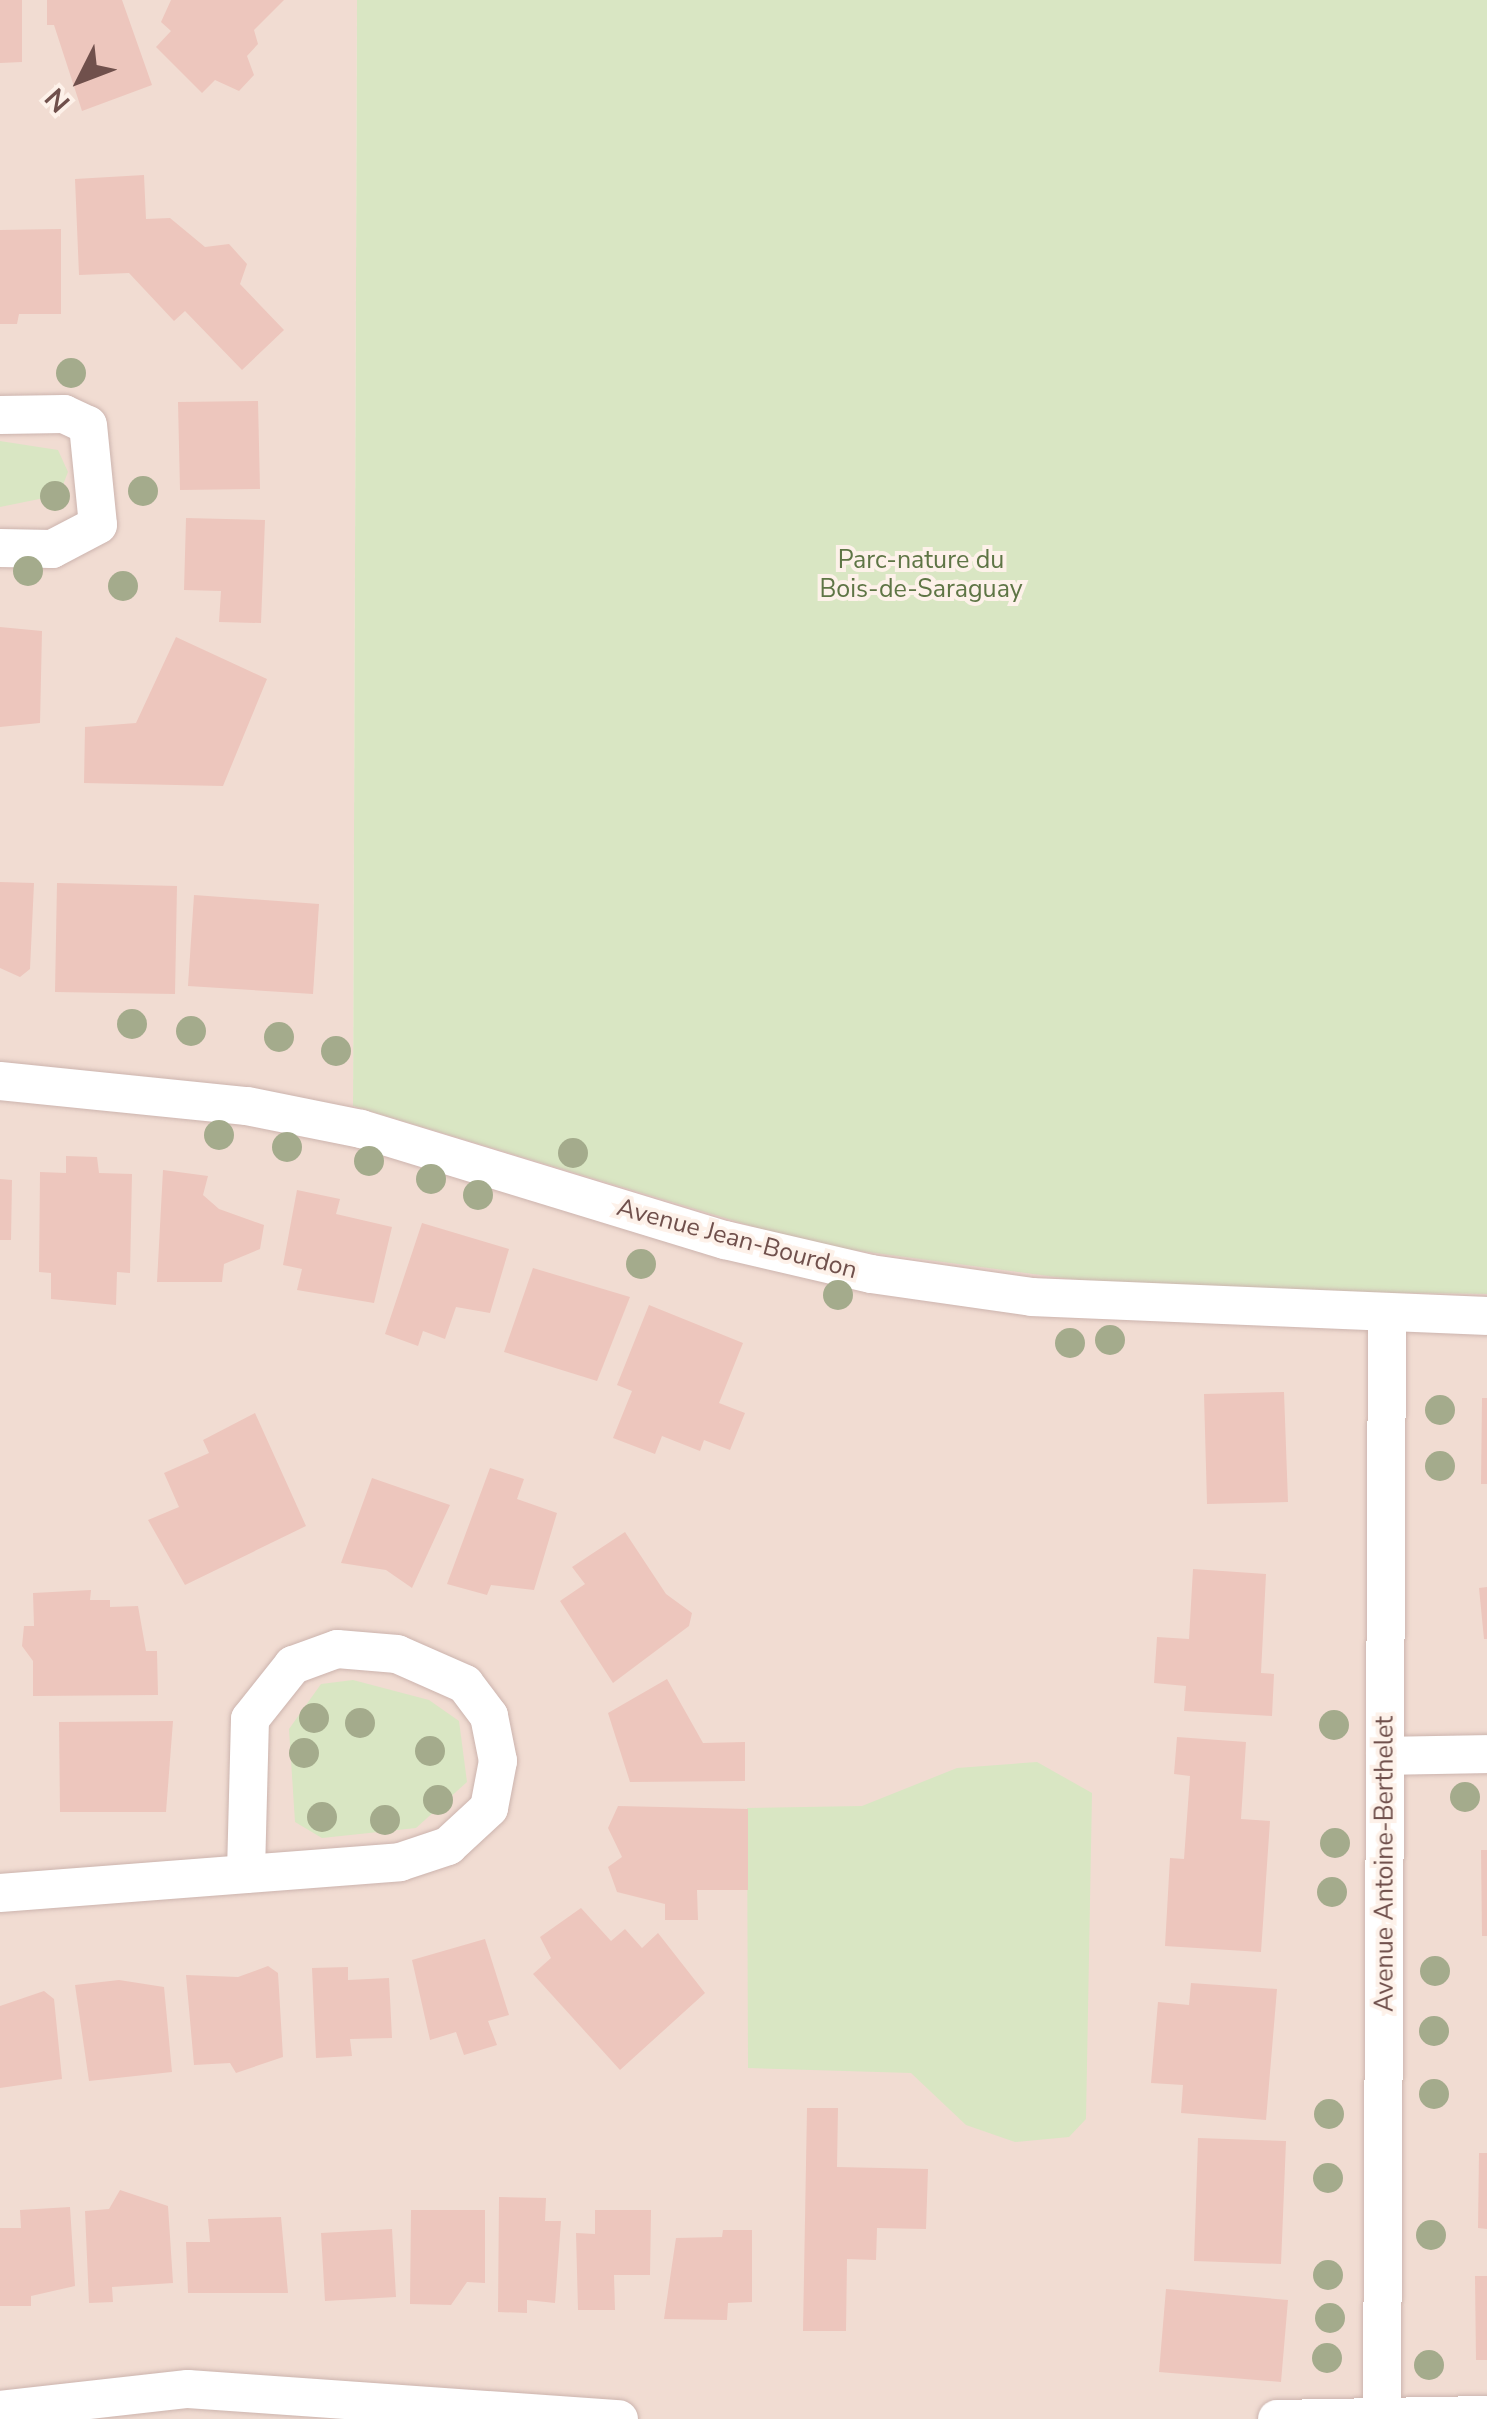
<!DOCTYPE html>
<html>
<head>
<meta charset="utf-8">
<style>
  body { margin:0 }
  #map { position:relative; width:1487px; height:2419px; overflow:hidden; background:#faece3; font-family:"Nunito Sans",sans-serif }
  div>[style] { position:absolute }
  .residential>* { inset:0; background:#f1dcd2 }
  .green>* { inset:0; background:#d9e6c3 }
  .building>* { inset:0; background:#edc6bd }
  .roads { filter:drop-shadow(0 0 2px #ccb4ae) drop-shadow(0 0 2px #ccb4ae) }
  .minor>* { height:38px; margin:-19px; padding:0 19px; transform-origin:19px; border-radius:19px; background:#fff }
  .trees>* { width:30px; height:30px; margin:-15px; border-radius:50%; background:#a4ab8c }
  span { translate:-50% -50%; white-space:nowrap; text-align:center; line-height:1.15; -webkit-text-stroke:8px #fdf1e9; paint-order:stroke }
  .park-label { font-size:25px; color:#5e7545 }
  .street-label { font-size:25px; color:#70504c }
  .north { position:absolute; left:30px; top:30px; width:100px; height:100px; -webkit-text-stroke:8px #fdf1e9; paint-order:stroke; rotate:228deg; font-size:28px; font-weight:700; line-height:40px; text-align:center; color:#70504c }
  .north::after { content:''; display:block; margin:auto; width:35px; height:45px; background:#70504c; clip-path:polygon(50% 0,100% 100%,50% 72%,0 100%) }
</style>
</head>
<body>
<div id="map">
  <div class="residential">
    <div style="clip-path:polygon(0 0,357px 0,353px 1106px,1154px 1290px,1487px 1294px,1487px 2419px,0 2419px)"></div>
  </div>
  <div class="green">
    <div style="clip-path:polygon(357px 0,1487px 0,1487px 1294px,1154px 1290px,815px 1245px,353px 1106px)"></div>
    <div style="clip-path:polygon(0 441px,58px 450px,68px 472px,59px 495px,0 507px)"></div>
    <div style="clip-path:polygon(353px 1680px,429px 1700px,459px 1721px,467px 1782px,416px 1828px,322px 1838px,295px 1822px,289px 1729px,321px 1684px)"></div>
    <div style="clip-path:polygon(1037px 1762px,1092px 1793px,1086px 2119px,1069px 2137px,1015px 2142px,966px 2125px,911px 2073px,748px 2068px,747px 1808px,862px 1806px,957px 1768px)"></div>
  </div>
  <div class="building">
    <div style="clip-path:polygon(0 0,22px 0,22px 62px,0 63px)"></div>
    <div style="clip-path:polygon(47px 0,122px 0,152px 85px,82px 111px,54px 25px,47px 25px)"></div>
    <div style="clip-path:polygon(171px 0,284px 0,254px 30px,258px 44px,247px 56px,254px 75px,239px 91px,215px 80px,202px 93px,156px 47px,171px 31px,161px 22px)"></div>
    <div style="clip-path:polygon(144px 175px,146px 219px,170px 218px,205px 247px,229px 244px,247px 264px,240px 284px,284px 330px,242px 370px,185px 311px,174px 321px,129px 273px,79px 275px,75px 179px)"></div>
    <div style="clip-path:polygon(61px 229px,61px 314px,19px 314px,17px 324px,0 324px,0 230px)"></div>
    <div style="clip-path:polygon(258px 401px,260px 489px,180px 490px,178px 402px)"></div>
    <div style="clip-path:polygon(186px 518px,265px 520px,261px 623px,219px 622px,221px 591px,184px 590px)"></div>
    <div style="clip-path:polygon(0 627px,42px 631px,40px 723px,0 727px)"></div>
    <div style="clip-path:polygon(176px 637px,267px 679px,223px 786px,84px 783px,85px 727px,136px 723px)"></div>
    <div style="clip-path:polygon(0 882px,34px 883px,30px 969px,20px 977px,0 968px)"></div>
    <div style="clip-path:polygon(57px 883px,177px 886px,175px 994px,55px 992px)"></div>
    <div style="clip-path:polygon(194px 895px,319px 904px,313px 994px,188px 986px)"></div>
    <div style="clip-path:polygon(66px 1156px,97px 1157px,99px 1173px,132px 1174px,130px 1273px,117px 1272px,116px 1305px,51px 1299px,51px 1273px,39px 1272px,40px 1172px,66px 1173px)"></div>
    <div style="clip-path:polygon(163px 1170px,208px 1176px,203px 1195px,219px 1209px,264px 1225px,260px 1249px,224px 1264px,222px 1282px,157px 1282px)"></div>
    <div style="clip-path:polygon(0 1179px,12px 1180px,11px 1240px,0 1240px)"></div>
    <div style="clip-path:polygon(297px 1190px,340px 1199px,336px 1214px,392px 1227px,374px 1303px,297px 1290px,302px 1269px,283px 1265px)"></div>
    <div style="clip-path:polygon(422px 1223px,509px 1249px,490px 1313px,456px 1307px,445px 1339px,423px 1331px,418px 1346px,385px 1334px)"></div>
    <div style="clip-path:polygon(533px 1268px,630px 1297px,597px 1381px,504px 1352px)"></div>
    <div style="clip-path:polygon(649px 1305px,743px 1343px,719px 1403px,745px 1413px,730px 1450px,704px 1440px,700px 1451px,662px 1436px,655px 1454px,613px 1438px,632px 1391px,617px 1385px)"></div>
    <div style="clip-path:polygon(1284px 1392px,1288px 1502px,1207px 1504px,1204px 1394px)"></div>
    <div style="clip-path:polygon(1482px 1398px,1487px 1398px,1487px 1484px,1481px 1484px)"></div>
    <div style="clip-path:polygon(255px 1413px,306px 1526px,185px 1585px,148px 1520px,179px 1507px,164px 1473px,209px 1453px,203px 1440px)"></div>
    <div style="clip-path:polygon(490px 1468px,524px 1479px,517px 1499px,557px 1513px,534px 1590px,491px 1585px,487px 1595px,447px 1584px)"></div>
    <div style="clip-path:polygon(372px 1478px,450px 1505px,412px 1588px,386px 1570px,341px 1563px)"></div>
    <div style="clip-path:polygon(625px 1532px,666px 1594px,692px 1613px,689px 1626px,613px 1683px,560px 1601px,585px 1584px,572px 1567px)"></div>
    <div style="clip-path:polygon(1193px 1569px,1266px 1574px,1261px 1673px,1274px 1674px,1272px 1716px,1184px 1711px,1186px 1686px,1154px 1683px,1157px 1637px,1189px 1639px)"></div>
    <div style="clip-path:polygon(1487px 1587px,1487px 1639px,1484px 1639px,1479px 1588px)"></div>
    <div style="clip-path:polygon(91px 1590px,90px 1600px,110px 1600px,110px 1607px,138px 1606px,146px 1651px,157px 1651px,158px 1695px,33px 1696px,33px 1661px,22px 1646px,24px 1626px,34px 1626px,33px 1593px)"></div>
    <div style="clip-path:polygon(667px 1679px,703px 1743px,745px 1742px,745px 1781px,630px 1782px,608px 1713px)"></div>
    <div style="clip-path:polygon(173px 1721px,166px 1812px,60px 1812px,59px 1722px)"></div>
    <div style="clip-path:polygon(1177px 1737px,1246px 1742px,1241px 1819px,1270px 1821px,1261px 1952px,1165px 1946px,1170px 1858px,1184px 1859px,1190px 1776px,1174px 1774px)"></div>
    <div style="clip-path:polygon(618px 1806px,748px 1809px,748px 1890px,697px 1890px,698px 1920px,665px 1920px,665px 1904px,617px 1892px,608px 1867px,622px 1857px,608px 1828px)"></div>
    <div style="clip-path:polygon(1481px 1850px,1487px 1850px,1487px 1936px,1482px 1936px)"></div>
    <div style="clip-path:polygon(581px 1908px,611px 1941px,625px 1929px,642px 1948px,658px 1933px,705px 1993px,620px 2070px,533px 1974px,551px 1958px,540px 1937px)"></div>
    <div style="clip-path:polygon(485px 1939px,509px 2015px,488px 2021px,497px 2045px,464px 2055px,456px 2032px,430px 2040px,412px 1960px)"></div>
    <div style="clip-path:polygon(268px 1966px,278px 1973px,283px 2057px,236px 2073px,230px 2063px,194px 2065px,186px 1975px,238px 1977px)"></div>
    <div style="clip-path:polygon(348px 1967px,348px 1980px,389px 1978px,392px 2038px,350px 2039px,352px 2056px,316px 2058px,312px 1968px)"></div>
    <div style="clip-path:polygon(119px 1980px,164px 1987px,172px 2072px,89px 2081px,75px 1985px)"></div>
    <div style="clip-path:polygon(1191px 1983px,1277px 1989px,1266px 2120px,1181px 2113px,1183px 2085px,1151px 2083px,1158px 2002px,1189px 2005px)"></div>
    <div style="clip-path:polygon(44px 1991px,54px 1999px,62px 2079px,0 2088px,0 2006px)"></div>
    <div style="clip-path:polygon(807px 2108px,838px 2108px,837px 2167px,928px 2169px,926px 2229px,877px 2228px,876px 2260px,847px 2259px,846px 2331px,803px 2331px)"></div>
    <div style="clip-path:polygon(1198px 2138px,1286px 2141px,1281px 2264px,1194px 2261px)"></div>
    <div style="clip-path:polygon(1479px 2153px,1487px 2153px,1487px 2229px,1478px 2228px)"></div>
    <div style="clip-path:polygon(120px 2190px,168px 2206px,173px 2283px,112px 2287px,113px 2302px,89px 2303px,85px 2211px,109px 2209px)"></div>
    <div style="clip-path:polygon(499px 2197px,546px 2198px,545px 2221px,561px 2221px,555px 2303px,527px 2300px,527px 2313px,498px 2312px)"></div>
    <div style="clip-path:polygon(70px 2207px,75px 2286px,31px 2296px,31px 2306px,0 2306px,0 2228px,21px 2228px,20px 2210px)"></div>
    <div style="clip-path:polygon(411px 2210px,485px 2210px,485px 2283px,467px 2282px,451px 2305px,410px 2304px)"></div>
    <div style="clip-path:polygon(595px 2210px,651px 2210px,650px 2275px,614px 2275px,615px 2310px,578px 2310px,576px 2233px,595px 2234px)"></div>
    <div style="clip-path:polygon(281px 2217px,288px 2293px,188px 2293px,186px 2242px,210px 2242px,208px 2219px)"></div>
    <div style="clip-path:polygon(392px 2229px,396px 2297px,325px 2301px,321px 2233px)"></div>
    <div style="clip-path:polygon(723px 2230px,752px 2230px,752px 2302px,728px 2303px,727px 2320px,664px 2319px,676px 2238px,722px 2237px)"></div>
    <div style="clip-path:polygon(1475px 2276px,1487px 2276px,1487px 2360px,1476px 2360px)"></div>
    <div style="clip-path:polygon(1166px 2289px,1288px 2300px,1281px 2382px,1159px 2372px)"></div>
  </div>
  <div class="roads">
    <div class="minor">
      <div style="left:0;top:415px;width:64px;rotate:-0.9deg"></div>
      <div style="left:64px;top:414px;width:26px;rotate:25deg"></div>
      <div style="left:88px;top:425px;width:100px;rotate:84.3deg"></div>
      <div style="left:98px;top:525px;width:52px;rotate:152.4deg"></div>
      <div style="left:52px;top:549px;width:52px;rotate:-178.9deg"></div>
      <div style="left:0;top:1081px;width:248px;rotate:5.8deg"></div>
      <div style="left:247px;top:1106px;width:116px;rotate:11.4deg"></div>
      <div style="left:361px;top:1129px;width:381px;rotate:17deg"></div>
      <div style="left:725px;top:1240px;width:150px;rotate:13.1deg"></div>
      <div style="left:871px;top:1274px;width:163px;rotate:8.1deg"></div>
      <div style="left:1032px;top:1297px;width:455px;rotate:2.4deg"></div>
      <div style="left:1385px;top:1756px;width:102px;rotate:-1.1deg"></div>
      <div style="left:0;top:1893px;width:401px;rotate:-4.4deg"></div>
      <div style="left:400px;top:1862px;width:51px;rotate:-18.4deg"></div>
      <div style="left:448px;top:1846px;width:56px;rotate:-42.8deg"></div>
      <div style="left:489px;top:1808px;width:48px;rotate:-79.2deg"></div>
      <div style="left:498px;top:1761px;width:46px;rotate:-101.3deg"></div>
      <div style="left:489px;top:1716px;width:40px;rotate:-127deg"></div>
      <div style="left:465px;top:1684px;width:74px;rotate:-156.2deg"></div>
      <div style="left:397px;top:1654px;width:60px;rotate:-175.2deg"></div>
      <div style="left:337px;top:1649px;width:47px;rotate:160deg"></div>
      <div style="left:293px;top:1665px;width:69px;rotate:128.5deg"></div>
      <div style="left:250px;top:1719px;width:155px;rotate:91.5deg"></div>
      <div style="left:0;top:2410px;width:189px;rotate:-6.4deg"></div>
      <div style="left:188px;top:2389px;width:432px;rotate:4deg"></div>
      <div style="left:1382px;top:2416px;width:1104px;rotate:-89.74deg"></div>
      <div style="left:1277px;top:2419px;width:210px;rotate:-1.1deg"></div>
    </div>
  </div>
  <div class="trees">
    <div style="left:71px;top:373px"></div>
    <div style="left:143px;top:491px"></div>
    <div style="left:55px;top:496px"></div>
    <div style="left:28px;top:571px"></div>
    <div style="left:123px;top:586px"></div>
    <div style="left:132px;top:1024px"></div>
    <div style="left:191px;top:1031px"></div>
    <div style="left:279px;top:1037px"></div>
    <div style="left:336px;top:1051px"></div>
    <div style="left:219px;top:1135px"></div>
    <div style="left:287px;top:1147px"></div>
    <div style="left:573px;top:1153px"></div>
    <div style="left:369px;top:1161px"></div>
    <div style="left:431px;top:1179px"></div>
    <div style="left:478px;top:1195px"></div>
    <div style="left:641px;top:1264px"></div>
    <div style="left:838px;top:1295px"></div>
    <div style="left:1110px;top:1340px"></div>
    <div style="left:1070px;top:1343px"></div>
    <div style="left:1440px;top:1410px"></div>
    <div style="left:1440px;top:1466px"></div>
    <div style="left:314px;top:1718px"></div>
    <div style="left:360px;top:1723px"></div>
    <div style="left:1334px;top:1725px"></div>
    <div style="left:430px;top:1751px"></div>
    <div style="left:304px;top:1753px"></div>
    <div style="left:1465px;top:1797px"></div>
    <div style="left:438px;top:1800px"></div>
    <div style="left:322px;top:1817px"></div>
    <div style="left:385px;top:1820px"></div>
    <div style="left:1335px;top:1843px"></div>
    <div style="left:1332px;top:1892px"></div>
    <div style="left:1435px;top:1971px"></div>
    <div style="left:1434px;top:2031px"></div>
    <div style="left:1434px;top:2094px"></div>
    <div style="left:1329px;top:2114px"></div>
    <div style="left:1328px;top:2178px"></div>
    <div style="left:1431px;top:2235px"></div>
    <div style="left:1328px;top:2275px"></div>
    <div style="left:1330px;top:2318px"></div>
    <div style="left:1327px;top:2358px"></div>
    <div style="left:1429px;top:2365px"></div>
  </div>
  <div class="park-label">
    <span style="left:921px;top:575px">Parc-nature du<br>Bois-de-Saraguay</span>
  </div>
  <div class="street-label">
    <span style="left:737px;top:1239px;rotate:15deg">Avenue Jean-Bourdon</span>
    <span style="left:1385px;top:1864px;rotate:-90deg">Avenue Antoine-Berthelet</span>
  </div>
  <div class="north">N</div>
</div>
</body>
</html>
